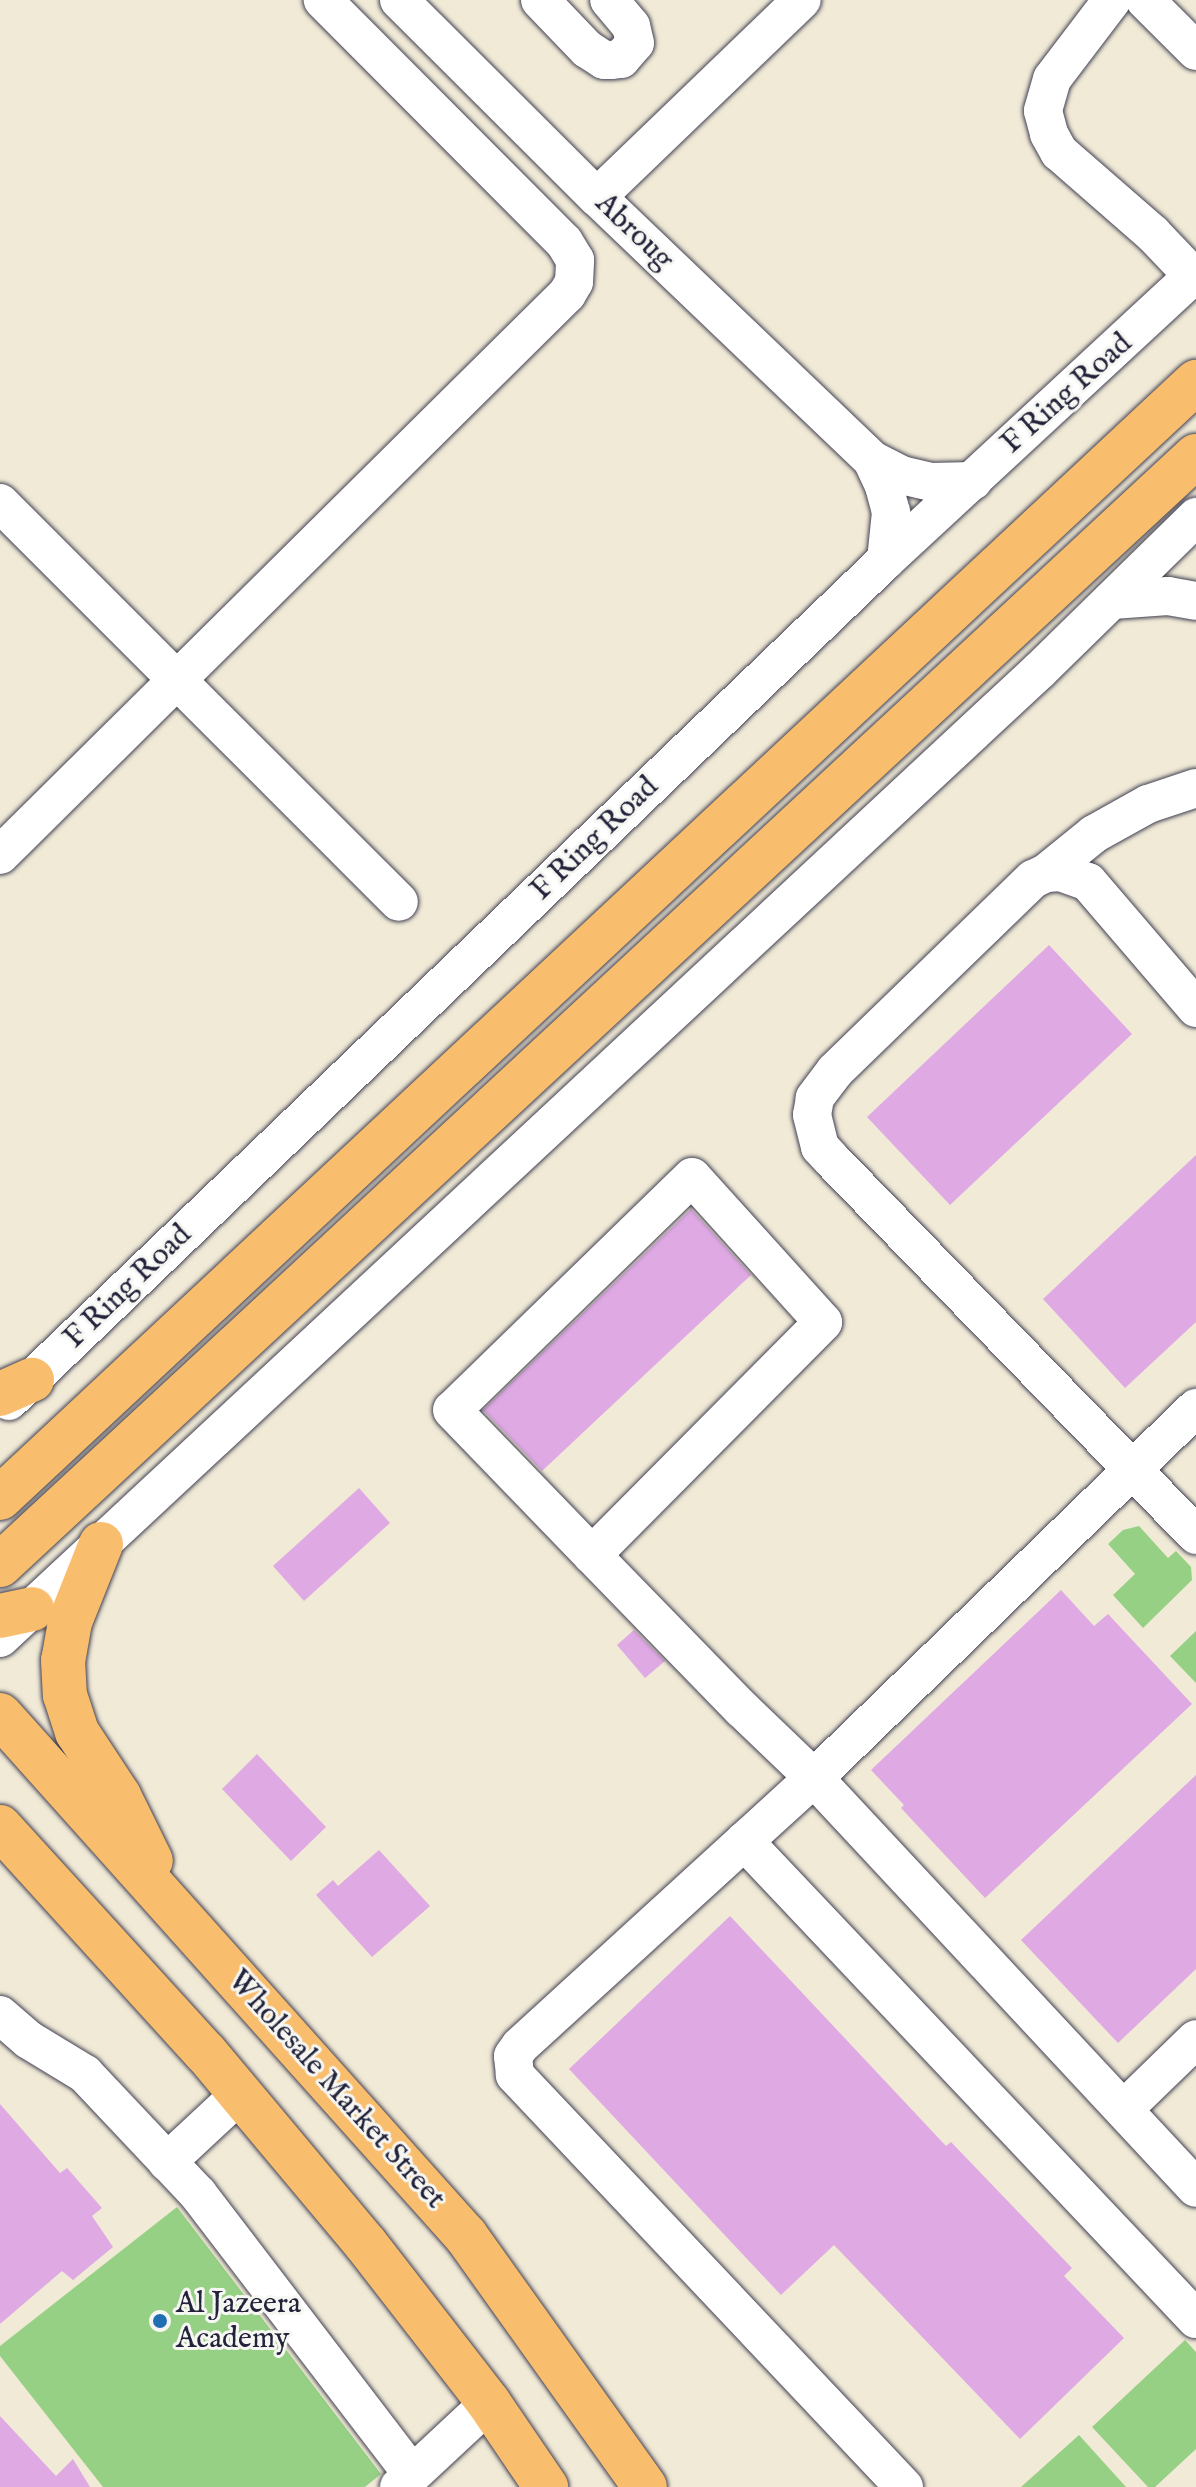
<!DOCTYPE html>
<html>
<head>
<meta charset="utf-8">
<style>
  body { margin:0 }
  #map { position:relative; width:1196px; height:2487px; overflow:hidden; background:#f1ead7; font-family:"IM FELL English",serif }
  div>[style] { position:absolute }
  .green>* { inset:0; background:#96d084 }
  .building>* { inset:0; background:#dfa9e4 }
  .roads { filter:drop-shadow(0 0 2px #414052) drop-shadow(0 0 2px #414052) }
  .minor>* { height:38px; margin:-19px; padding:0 19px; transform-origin:19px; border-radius:19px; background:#fff }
  .major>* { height:44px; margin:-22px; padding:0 22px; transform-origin:22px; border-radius:22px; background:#f9be6d }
  .highway>* { height:44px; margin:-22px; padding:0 22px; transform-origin:22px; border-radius:22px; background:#f9be6d }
  .dots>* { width:22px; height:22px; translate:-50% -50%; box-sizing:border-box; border:4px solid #f6f6f2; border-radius:50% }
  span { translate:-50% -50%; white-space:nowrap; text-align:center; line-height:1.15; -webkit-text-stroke:6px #f6f6f2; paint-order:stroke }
  .street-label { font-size:30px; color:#22223b }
  .poi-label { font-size:30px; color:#22223b }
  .left { translate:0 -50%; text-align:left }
</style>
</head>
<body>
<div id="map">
  <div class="green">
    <div style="clip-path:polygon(1139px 1526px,1168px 1558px,1176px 1551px,1191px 1567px,1192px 1580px,1143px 1628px,1113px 1595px,1135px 1574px,1108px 1544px,1123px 1530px)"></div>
    <div style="clip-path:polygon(1196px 1631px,1196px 1683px,1170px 1656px)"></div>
    <div style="clip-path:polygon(177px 2207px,381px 2474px,365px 2487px,103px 2487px,0 2356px,0 2346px)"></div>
    <div style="clip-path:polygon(1185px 2340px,1196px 2352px,1196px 2449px,1155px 2487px,1148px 2487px,1092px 2427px)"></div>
    <div style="clip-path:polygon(1079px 2435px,1126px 2487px,1021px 2487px)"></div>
  </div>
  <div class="building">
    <div style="clip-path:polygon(1049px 945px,1132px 1034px,950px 1205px,867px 1117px)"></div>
    <div style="clip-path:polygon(1196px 1155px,1196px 1322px,1125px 1388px,1043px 1299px)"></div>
    <div style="clip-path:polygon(691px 1209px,751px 1275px,542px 1471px,483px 1410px)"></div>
    <div style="clip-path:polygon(359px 1488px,390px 1523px,304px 1601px,273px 1566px)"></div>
    <div style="clip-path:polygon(1061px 1590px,1094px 1626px,1108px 1614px,1192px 1704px,985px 1898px,901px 1808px,904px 1805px,871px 1770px)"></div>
    <div style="clip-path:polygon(634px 1630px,665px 1661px,645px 1678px,617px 1645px)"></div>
    <div style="clip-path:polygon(257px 1754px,326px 1827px,291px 1861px,222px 1789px)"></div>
    <div style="clip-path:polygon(1196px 1775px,1196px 1969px,1118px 2043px,1021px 1940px)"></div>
    <div style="clip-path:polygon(379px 1850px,430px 1906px,372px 1957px,316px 1895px,333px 1880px,338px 1886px)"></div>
    <div style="clip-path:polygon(730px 1916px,946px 2146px,951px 2142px,1072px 2268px,1064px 2276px,1124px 2338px,1020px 2439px,834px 2245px,781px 2295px,569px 2069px)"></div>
    <div style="clip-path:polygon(0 2104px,60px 2173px,67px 2168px,102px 2208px,92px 2216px,113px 2247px,73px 2280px,62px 2271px,0 2324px)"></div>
    <div style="clip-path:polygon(0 2416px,56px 2476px,73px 2459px,90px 2487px,0 2487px)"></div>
  </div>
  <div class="roads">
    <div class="minor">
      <div style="left:399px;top:0;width:279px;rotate:44.9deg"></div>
      <div style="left:597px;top:197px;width:381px;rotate:43.7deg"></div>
      <div style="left:872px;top:460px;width:33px;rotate:27deg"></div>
      <div style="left:901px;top:475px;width:31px;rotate:13deg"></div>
      <div style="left:931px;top:482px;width:42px;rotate:-1.4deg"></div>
      <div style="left:540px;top:0;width:68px;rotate:46.2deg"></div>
      <div style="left:587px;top:49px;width:20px;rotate:33deg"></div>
      <div style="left:604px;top:60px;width:7px"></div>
      <div style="left:611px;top:60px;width:10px;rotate:-6deg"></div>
      <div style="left:621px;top:59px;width:21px;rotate:-49deg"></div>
      <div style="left:635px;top:43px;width:17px;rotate:-103deg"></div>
      <div style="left:631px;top:26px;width:34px;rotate:-130deg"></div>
      <div style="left:1112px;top:0;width:99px;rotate:127.2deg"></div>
      <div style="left:1052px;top:79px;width:33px;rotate:106deg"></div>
      <div style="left:1043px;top:111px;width:24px;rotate:75deg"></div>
      <div style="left:1049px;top:134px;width:21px;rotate:61deg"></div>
      <div style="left:1059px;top:152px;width:125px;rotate:41.1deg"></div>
      <div style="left:1153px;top:234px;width:58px;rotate:46.4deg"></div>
      <div style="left:1145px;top:0;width:72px;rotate:45deg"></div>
      <div style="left:597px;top:197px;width:284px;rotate:-43.9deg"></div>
      <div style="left:872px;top:460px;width:29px;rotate:65deg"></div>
      <div style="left:884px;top:486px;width:27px;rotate:75deg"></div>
      <div style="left:891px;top:512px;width:48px;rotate:95.9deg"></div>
      <div style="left:0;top:503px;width:564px;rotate:45deg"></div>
      <div style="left:1112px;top:600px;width:56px;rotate:-4.1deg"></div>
      <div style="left:1168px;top:596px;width:28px;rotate:10deg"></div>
      <div style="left:0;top:855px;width:798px;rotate:-44.7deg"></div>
      <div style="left:567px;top:294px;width:14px;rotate:-60deg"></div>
      <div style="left:574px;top:282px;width:22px;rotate:-87deg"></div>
      <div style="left:575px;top:260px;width:21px;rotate:-121deg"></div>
      <div style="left:564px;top:242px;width:342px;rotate:-134.9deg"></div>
      <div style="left:1046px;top:873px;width:62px;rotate:-39.1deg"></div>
      <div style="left:1094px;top:834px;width:62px;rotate:-29.1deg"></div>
      <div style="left:1148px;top:804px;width:51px;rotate:-18.4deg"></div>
      <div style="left:1196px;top:1008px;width:166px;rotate:-130.6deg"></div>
      <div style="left:1088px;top:882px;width:29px;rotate:-160deg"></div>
      <div style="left:1061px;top:872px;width:15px;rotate:176deg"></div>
      <div style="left:1046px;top:873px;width:14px;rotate:155deg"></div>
      <div style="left:1033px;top:879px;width:276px;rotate:135.9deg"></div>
      <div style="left:835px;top:1071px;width:34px;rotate:127deg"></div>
      <div style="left:815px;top:1098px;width:17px;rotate:100deg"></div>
      <div style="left:812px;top:1115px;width:33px;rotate:76deg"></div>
      <div style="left:820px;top:1147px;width:16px;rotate:47deg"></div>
      <div style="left:831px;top:1159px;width:524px;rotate:45.85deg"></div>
      <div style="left:9px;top:1401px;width:1215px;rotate:-43.8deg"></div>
      <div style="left:886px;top:560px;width:422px;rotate:-42.8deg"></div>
      <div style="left:592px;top:1555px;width:328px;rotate:-45.2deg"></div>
      <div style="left:823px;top:1322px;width:195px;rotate:-132.1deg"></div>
      <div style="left:692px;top:1177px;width:334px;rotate:135.8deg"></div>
      <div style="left:452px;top:1410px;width:202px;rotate:46deg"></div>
      <div style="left:592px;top:1555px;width:215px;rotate:45.8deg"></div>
      <div style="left:742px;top:1709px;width:100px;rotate:43.8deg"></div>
      <div style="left:814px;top:1778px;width:560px;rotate:47.02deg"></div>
      <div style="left:0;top:1638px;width:1421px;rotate:-42.95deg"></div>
      <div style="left:1040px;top:670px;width:219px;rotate:-44.4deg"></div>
      <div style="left:744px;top:1841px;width:658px;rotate:46.6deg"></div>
      <div style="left:0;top:2015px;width:38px;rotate:41deg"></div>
      <div style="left:29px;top:2040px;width:66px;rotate:31.3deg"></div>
      <div style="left:85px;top:2074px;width:165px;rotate:46.7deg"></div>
      <div style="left:198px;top:2194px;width:352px;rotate:52.6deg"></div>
      <div style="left:1124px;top:2109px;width:100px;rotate:-44.2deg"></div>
      <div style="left:167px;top:2162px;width:100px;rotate:-43deg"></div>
      <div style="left:399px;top:2487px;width:123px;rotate:-43deg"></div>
      <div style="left:904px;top:2487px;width:567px;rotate:-133.36deg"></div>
      <div style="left:515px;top:2075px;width:19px;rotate:-96deg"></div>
      <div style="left:513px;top:2056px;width:12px;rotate:-55deg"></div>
      <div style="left:520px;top:2046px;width:398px;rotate:-42.4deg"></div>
      <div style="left:814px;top:1778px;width:532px;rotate:-44.09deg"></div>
    </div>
    <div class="major">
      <div style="left:0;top:1394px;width:35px;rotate:-24deg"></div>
      <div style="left:101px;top:1544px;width:84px;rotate:111.7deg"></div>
      <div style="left:70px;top:1622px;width:39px;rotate:100deg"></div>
      <div style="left:63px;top:1660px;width:35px;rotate:87deg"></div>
      <div style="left:65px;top:1695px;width:39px;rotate:72deg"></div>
      <div style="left:77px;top:1732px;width:77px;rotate:56.7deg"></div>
      <div style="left:119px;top:1796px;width:72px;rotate:63.8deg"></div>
      <div style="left:0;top:1616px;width:33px;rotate:-12deg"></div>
      <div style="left:0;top:1715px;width:699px;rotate:48.19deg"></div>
      <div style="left:466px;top:2236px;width:308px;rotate:54.5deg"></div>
      <div style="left:0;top:1827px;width:306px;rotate:47.7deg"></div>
      <div style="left:206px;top:2053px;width:248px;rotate:50.1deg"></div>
      <div style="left:365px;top:2243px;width:202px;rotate:52.2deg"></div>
      <div style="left:489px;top:2403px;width:102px;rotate:55.8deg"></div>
    </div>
    <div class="highway">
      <div style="left:0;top:1498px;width:1636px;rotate:-43.02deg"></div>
      <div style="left:0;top:1565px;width:1631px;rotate:-42.84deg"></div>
    </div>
  </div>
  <div class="dots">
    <div style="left:160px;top:2321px;background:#1f6fb2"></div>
  </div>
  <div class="street-label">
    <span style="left:634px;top:232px;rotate:44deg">Abroug</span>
    <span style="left:1067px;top:394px;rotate:-42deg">F Ring Road</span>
    <span style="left:595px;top:839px;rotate:-44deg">F Ring Road</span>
    <span style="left:128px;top:1287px;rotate:-44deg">F Ring Road</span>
    <span style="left:336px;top:2090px;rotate:48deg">Wholesale Market Street</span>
  </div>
  <div class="poi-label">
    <span class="left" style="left:176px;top:2321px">Al Jazeera<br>Academy</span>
  </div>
</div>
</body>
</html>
